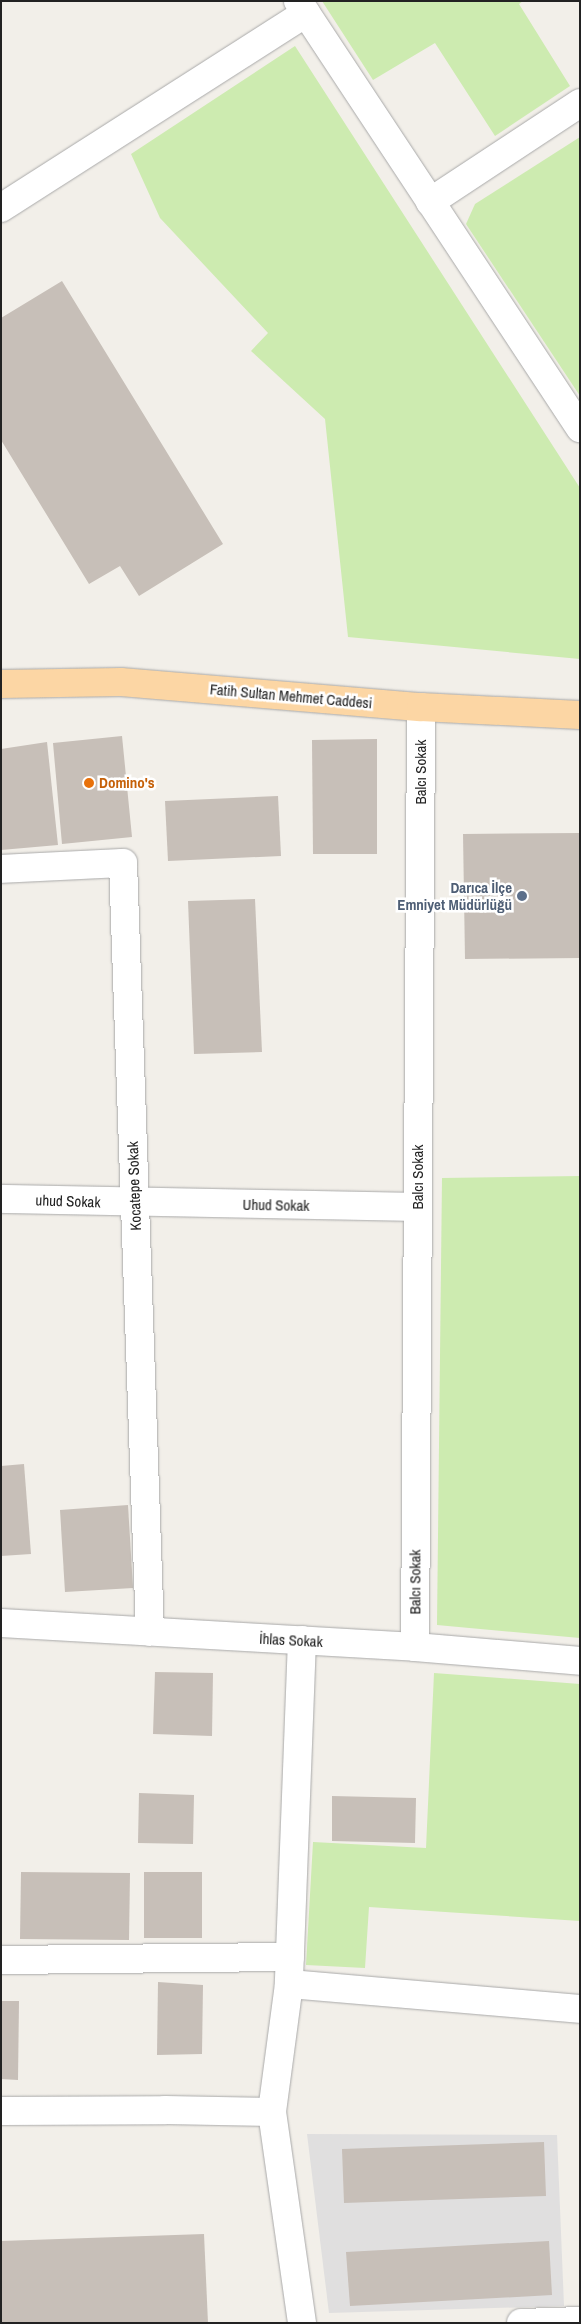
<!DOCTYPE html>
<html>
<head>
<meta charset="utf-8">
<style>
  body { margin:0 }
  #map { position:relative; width:581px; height:2324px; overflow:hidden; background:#f2efe9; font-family:"Archivo Narrow",sans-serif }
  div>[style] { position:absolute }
  .residential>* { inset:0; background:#e0dfdf }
  .grass>* { inset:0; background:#cdebb0 }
  .building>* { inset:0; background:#c7bfb8 }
  .roads { filter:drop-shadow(0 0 1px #a9a9a9) drop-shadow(0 0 1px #a9a9a9) }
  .minor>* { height:28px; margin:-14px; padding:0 14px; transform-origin:14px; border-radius:14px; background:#fff }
  .primary>* { height:28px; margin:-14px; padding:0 14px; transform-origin:14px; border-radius:14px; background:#fcd6a4 }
  .dots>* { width:14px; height:14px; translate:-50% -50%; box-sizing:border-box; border:2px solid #fff; border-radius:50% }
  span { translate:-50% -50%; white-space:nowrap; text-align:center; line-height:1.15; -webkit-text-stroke:5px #fff; paint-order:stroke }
  .street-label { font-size:15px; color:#222 }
  .food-label { font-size:15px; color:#c56008; font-weight:700 }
  .left { translate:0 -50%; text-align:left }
  .service-label { font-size:15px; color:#4e5e75; font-weight:700 }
  .right { translate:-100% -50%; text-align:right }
  .frame { position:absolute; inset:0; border:2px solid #222; pointer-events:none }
</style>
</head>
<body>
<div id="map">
  <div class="residential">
    <div style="clip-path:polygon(307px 2134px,557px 2135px,564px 2306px,329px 2313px)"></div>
  </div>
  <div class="grass">
    <div style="clip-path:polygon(322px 1px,523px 1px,519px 4px,570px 86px,495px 136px,435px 43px,373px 80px)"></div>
    <div style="clip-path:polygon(295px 46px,580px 488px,580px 659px,348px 637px,325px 419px,251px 351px,268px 333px,160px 218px,131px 154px)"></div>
    <div style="clip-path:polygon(580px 137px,580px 396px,466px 224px,475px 204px)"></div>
    <div style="clip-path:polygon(580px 1176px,580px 1638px,437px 1625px,442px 1178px)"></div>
    <div style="clip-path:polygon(434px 1673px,580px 1684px,580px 1921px,369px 1907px,365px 1968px,306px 1965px,313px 1842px,426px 1848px)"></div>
  </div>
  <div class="building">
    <div style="clip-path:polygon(62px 281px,223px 544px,139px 596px,120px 566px,89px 584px,1px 440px,1px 318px)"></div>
    <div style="clip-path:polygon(122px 736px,132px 837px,62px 844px,53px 743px)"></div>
    <div style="clip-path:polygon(377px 739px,377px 854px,313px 854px,312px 740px)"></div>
    <div style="clip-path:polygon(47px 742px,58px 845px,1px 850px,1px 749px)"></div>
    <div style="clip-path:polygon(278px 796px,281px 856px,168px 861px,165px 801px)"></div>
    <div style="clip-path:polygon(580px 833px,580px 958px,465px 959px,463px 834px)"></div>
    <div style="clip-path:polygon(255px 899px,262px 1052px,194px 1054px,188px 901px)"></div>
    <div style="clip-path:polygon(24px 1464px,31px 1554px,1px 1556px,1px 1466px)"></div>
    <div style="clip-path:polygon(128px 1505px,133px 1588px,65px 1592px,60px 1510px)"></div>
    <div style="clip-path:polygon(155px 1672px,213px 1673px,212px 1736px,153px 1734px)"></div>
    <div style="clip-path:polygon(139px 1793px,194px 1795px,193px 1844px,138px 1843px)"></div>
    <div style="clip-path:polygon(332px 1796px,416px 1798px,415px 1843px,332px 1841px)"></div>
    <div style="clip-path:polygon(21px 1872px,130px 1873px,129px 1940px,20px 1939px)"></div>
    <div style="clip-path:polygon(144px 1872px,202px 1872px,202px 1938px,144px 1938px)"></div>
    <div style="clip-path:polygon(158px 1982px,203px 1985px,202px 2054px,157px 2055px)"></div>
    <div style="clip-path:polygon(1px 2001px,19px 2001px,18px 2080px,1px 2079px)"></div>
    <div style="clip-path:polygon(544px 2142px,546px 2196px,344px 2203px,342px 2149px)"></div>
    <div style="clip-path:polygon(204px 2234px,208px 2323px,1px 2323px,1px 2241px)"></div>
    <div style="clip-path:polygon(549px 2241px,552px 2295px,350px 2306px,346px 2252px)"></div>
  </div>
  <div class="roads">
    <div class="minor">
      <div style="left:298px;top:1px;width:512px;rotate:56.56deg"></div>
      <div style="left:430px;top:202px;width:180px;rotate:-33.4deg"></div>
      <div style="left:1px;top:208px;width:362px;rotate:-32.6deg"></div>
      <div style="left:1px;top:869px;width:122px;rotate:-2.8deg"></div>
      <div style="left:123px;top:863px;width:769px;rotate:87.99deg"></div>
      <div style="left:1px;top:1199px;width:416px;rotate:1.1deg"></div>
      <div style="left:1px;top:1623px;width:415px;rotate:3.3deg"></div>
      <div style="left:415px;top:1647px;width:166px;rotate:4.8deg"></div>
      <div style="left:302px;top:1640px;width:344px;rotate:92.2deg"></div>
      <div style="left:289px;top:1984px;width:129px;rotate:97.6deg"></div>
      <div style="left:272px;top:2112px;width:213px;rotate:81.9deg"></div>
      <div style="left:415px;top:1647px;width:940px;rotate:-89.63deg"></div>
      <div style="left:1px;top:1960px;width:289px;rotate:-0.6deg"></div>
      <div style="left:289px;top:1984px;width:292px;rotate:4.9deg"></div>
      <div style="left:1px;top:2111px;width:164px;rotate:-0.3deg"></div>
      <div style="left:165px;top:2110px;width:107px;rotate:1.1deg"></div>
      <div style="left:521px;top:2323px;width:59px;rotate:-1.9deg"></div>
    </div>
    <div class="primary">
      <div style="left:1px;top:684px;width:120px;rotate:-1deg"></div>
      <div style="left:121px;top:682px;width:301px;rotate:4.8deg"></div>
      <div style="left:421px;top:707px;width:159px;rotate:2.9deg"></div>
    </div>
  </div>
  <div class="dots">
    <div style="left:89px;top:783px;background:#e8710a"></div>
    <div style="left:522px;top:896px;background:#5c6f8a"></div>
  </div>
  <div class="street-label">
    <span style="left:291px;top:696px;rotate:5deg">Fatih Sultan Mehmet Caddesi</span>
    <span style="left:421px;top:772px;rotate:-90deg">Balcı Sokak</span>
    <span style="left:418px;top:1177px;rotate:-90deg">Balcı Sokak</span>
    <span style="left:134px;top:1186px;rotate:-92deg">Kocatepe Sokak</span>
    <span style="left:68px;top:1201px;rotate:2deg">uhud Sokak</span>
    <span style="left:276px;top:1205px;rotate:1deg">Uhud Sokak</span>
    <span style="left:415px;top:1582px;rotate:-90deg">Balcı Sokak</span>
    <span style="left:291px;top:1640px;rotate:3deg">İhlas Sokak</span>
  </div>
  <div class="food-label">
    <span class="left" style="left:99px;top:783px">Domino's</span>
  </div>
  <div class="service-label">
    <span class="right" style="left:512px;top:896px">Darıca İlçe<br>Emniyet Müdürlüğü</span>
  </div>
  <div class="frame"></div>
</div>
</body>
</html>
